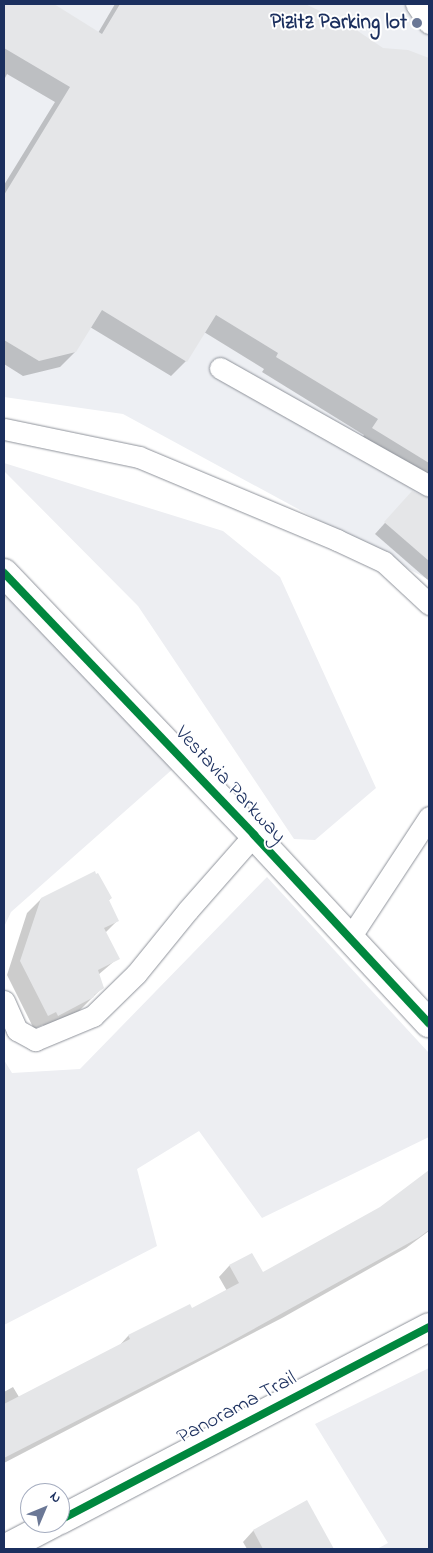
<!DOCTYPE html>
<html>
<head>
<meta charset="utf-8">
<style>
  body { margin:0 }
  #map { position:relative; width:433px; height:1553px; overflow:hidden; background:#fff; font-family:"Indie Flower",sans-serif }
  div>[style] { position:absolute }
  .built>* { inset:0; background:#edeff3 }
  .green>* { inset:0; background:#edeef2 }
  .shadow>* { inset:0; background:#0003 }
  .building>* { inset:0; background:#e5e6e8 }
  .roads { filter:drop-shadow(0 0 1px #8e929a) drop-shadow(0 0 1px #8e929a) }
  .lane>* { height:21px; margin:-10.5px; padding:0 10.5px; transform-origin:10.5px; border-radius:10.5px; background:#fff }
  .street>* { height:28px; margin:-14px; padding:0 14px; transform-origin:14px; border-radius:14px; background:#fff }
  .cycleway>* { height:8px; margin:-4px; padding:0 4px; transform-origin:4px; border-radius:4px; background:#00873e }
  .dots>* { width:14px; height:14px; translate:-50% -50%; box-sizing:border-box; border:2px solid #fff; border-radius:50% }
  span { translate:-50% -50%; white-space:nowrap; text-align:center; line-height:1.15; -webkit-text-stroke:4px #fff; paint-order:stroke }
  .poi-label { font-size:21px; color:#1b2f5e; font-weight:700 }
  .right { translate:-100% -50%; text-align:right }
  .street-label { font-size:21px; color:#1b2f5e }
  .frame { position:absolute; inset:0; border:5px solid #1b2f5e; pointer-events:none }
  .north { position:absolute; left:20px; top:1483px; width:50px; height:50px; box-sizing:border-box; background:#fff; border:1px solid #a4acbf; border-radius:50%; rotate:45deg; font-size:14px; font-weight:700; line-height:20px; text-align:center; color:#1b2f5e }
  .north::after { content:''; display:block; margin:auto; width:18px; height:22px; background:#6b7896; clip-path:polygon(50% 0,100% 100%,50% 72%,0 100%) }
</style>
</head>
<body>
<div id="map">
  <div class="built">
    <div style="clip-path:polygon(4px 4px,429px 4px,429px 580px,123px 414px,4px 397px)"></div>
  </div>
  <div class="green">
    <div style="clip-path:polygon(4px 463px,223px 531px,280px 577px,376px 788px,315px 840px,294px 839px,138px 606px,4px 471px)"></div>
    <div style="clip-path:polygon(4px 594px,175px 767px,11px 912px,4px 927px)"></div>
    <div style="clip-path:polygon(267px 877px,429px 1053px,429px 1137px,262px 1218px,199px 1131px,137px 1169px,157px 1246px,4px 1325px,4px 1060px,12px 1073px,80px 1069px)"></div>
    <div style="clip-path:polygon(429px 1368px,429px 1549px,377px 1549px,388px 1543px,315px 1424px)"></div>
  </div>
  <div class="shadow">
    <div style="clip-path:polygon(4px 4px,52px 4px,98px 33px,115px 4px,306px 4px,306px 5px,383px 50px,408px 51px,429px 60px,429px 477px,358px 444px,364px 435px,262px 372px,264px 369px,204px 332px,186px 361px,171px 376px,90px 327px,75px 352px,60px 367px,23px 376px,4px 364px,4px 185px,55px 102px,7px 74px,4px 80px)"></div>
    <div style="clip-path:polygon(403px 503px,429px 516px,429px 581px,375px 534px)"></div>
    <div style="clip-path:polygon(111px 898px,108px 901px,117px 921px,105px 933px,118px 958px,98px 975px,103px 987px,79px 1011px,44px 1028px,43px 1025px,34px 1029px,7px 975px,27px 913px,41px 899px)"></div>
    <div style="clip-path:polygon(429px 1172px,429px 1231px,406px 1248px,282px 1318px,4px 1463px,4px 1392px,13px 1387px,19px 1397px,119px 1346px,128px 1336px,189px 1306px,192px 1310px,227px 1291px,219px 1277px,229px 1266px,252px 1254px,262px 1274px,381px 1208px)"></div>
    <div style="clip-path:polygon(306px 1502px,328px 1542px,321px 1549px,247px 1549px,243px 1542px,253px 1531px)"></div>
  </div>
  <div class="building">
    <div style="clip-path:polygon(4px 4px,54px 4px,102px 34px,120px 4px,305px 4px,346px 23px,383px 48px,408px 50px,429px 58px,429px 463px,372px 428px,378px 419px,276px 357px,278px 353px,216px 315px,187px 362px,102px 310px,76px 352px,39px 361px,4px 340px,4px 195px,70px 87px,4px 48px)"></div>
    <div style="clip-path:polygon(412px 491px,429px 498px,429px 561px,384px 522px)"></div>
    <div style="clip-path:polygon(95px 871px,96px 874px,98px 873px,112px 898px,109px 900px,119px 921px,104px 928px,120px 959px,98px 970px,104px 988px,94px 995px,94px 997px,58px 1016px,56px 1012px,48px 1016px,20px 961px,41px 898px)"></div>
    <div style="clip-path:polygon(429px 1170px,429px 1230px,418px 1238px,221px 1347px,4px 1458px,4px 1404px,130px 1339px,128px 1335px,190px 1304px,192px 1308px,239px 1283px,229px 1265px,252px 1253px,263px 1272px,380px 1207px)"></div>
    <div style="clip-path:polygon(307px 1500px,334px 1549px,263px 1549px,253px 1530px)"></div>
  </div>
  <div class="roads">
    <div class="lane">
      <div style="left:416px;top:4px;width:23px;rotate:56deg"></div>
      <div style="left:220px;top:368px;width:240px;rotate:29.4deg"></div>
      <div style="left:4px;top:429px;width:138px;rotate:11.7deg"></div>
      <div style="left:139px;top:457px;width:215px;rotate:22.7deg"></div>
      <div style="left:337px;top:540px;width:52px;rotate:25.1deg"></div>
      <div style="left:384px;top:562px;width:62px;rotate:43deg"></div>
      <div style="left:349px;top:939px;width:146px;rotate:-56.7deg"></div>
      <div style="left:4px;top:1001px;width:32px;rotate:66deg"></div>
      <div style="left:17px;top:1030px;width:21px;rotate:29deg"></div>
      <div style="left:35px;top:1040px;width:63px;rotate:-22.5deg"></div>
      <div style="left:93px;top:1016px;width:60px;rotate:-44.3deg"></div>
      <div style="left:136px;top:974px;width:82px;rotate:-50.9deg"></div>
      <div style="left:188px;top:910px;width:100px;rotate:-48.7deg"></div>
    </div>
    <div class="street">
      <div style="left:4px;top:573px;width:362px;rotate:46.3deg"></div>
      <div style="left:254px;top:835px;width:257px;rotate:47.1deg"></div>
      <div style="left:60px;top:1520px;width:416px;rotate:-27.6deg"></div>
      <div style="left:4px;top:1549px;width:56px;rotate:-27.5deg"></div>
    </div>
  </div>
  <div class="cycleway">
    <div style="left:4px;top:573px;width:362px;rotate:46.3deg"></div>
    <div style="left:254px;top:835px;width:257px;rotate:47.1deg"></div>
    <div style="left:60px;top:1520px;width:416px;rotate:-27.6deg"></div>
  </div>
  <div class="dots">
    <div style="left:417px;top:23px;background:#6b7896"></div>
  </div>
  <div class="poi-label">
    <span class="right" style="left:407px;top:23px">Pizitz Parking lot</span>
  </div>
  <div class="street-label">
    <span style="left:230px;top:785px;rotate:47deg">Vestavia Parkway</span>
    <span style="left:237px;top:1408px;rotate:-28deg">Panorama Trail</span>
  </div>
  <div class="frame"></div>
  <div class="north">N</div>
</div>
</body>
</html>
